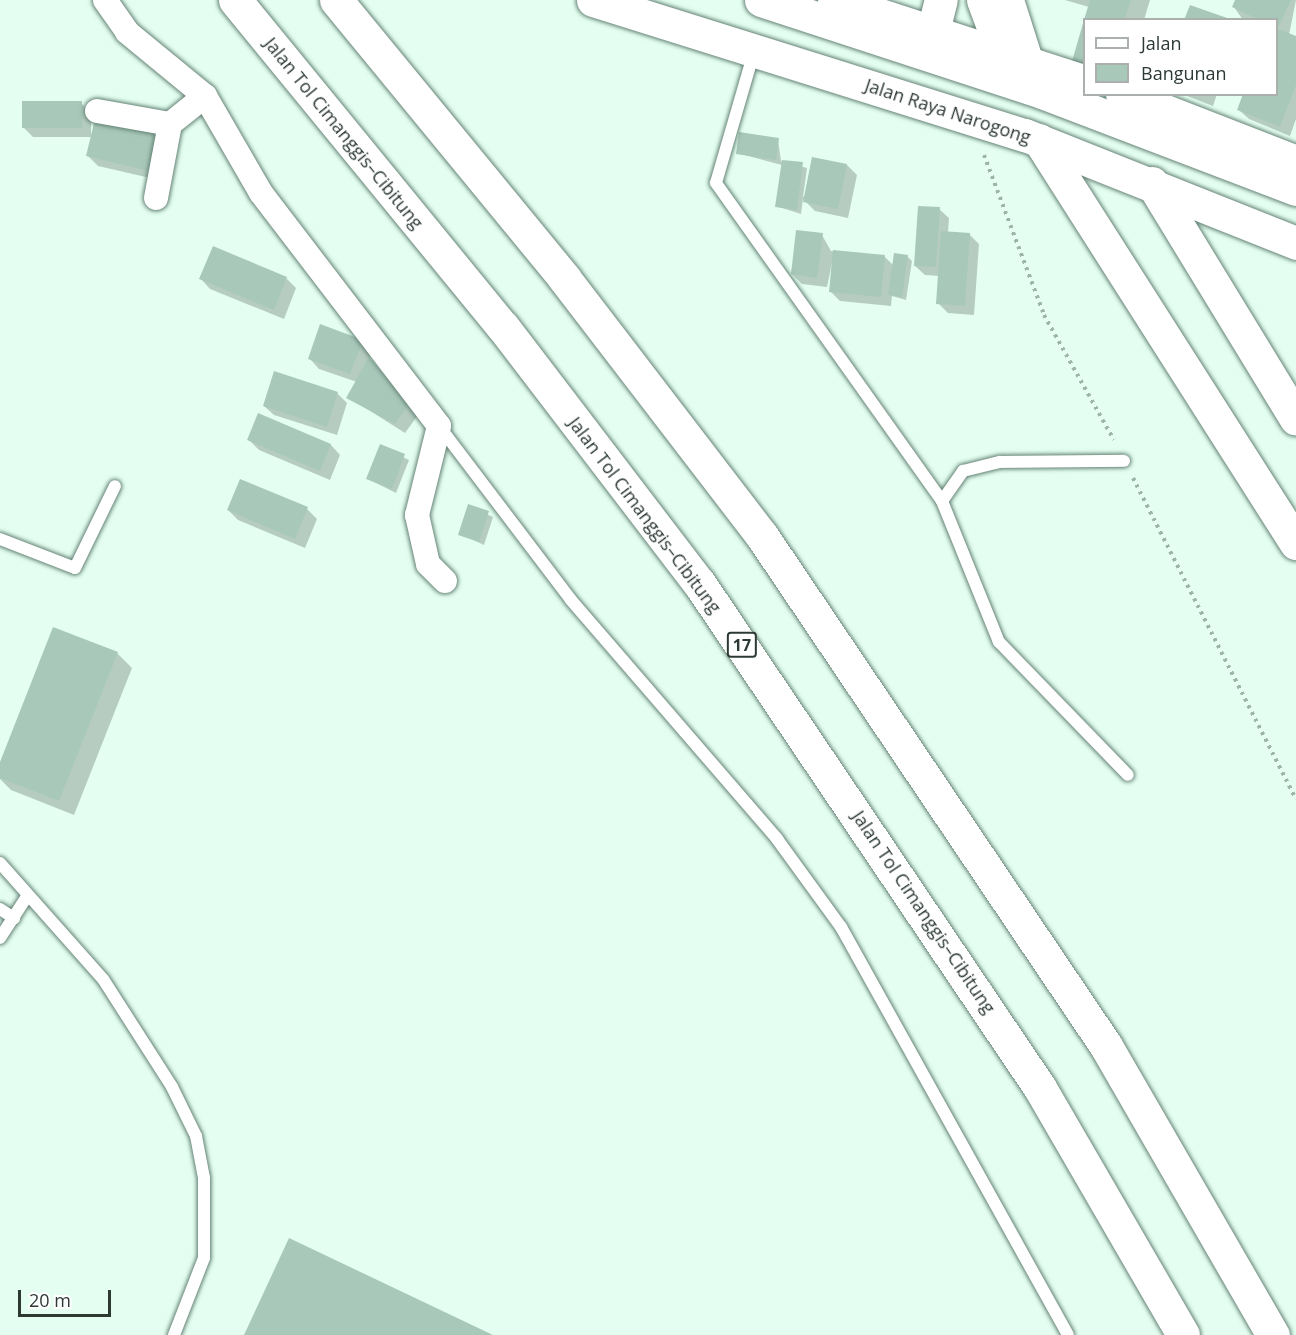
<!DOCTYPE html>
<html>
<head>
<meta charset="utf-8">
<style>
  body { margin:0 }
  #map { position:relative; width:1296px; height:1335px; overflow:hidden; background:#e4fff2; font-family:"Open Sans",sans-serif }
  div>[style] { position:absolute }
  .shadow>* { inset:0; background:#0003 }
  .building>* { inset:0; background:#a8c8ba }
  .path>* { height:4px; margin-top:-2px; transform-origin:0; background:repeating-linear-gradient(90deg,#9eb4a9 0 3px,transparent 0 7.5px) }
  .roads { filter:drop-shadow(0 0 2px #658376) drop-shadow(0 0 2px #658376) }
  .lane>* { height:12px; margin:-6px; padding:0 6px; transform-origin:6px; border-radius:6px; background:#fff }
  .street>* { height:24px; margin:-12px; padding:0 12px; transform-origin:12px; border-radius:12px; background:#fff }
  .secondary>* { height:33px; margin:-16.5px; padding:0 16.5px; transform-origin:16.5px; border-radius:16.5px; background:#fff }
  .primary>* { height:33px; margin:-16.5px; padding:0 16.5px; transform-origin:16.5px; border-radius:16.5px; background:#fff }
  .highway>* { height:33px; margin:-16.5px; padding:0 16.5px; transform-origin:16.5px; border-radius:16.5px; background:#fff }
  span { translate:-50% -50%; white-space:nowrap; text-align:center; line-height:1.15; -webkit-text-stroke:5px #fff; paint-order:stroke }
  .shield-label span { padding:2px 4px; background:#fff; border:2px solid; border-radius:4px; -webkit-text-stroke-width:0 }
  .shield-label { font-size:16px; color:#2d3a34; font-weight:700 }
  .street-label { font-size:18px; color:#2d3a34 }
  .legend { position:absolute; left:1083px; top:18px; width:195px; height:78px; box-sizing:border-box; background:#fff; border:2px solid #abb0ae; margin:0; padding:8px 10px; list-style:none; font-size:18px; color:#2d3a34 }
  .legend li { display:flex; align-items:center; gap:12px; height:30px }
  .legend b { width:30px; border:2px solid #abb0ae }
  .scale { position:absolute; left:18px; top:1290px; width:93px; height:27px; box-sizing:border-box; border:3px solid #2d3a34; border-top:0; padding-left:8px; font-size:18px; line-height:21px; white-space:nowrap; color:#2d3a34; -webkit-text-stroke:4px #fff; paint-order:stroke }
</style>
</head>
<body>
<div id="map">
  <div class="shadow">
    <div style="clip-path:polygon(1065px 0,1150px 0,1144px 20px,1086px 20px,1089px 7px)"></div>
    <div style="clip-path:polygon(1237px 0,1296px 0,1289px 35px,1296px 38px,1296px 119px,1290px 136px,1249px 119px,1239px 110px,1276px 94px,1276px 20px,1243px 20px,1234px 7px)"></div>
    <div style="clip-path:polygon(1084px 24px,1084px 80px,1072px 68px)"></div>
    <div style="clip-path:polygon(1182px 94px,1217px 94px,1213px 106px)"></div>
    <div style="clip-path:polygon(81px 103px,91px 113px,91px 137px,33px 137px,23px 127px)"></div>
    <div style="clip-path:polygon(97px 117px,159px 180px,98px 166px,88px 156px)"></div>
    <div style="clip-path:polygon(778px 140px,781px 161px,807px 168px,803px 197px,847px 165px,857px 175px,848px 218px,815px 211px,803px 199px,801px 214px,776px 206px,782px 165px,737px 153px)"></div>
    <div style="clip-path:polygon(939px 209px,949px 218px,948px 233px,969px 234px,979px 244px,974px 315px,948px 313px,938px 303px,940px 276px,925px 275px,915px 266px)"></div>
    <div style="clip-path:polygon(822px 235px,831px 251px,885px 257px,894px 266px,907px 256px,912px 261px,906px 300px,892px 296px,891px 306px,840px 301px,830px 291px,834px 253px,827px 287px,802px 284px,792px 274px)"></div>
    <div style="clip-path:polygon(286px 278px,296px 288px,284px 319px,210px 289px,201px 279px)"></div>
    <div style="clip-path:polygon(362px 341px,372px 351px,369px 359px,418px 415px,405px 433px,348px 397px,357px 382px,319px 369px,310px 359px)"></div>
    <div style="clip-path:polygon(337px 393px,347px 403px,337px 435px,274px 415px,264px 406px)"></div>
    <div style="clip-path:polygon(259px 415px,331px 445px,340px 455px,330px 480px,259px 450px,249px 440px)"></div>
    <div style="clip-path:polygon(380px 446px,409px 460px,396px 493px,368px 479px)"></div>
    <div style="clip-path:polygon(469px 506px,493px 517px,484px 545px,460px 534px)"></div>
    <div style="clip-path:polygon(307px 509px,317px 519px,305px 548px,238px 520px,228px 510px)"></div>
    <div style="clip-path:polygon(117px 653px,132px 668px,74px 815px,11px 790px,0 779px,0 766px)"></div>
  </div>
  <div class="building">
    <div style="clip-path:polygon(1090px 0,1131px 0,1124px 20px,1084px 20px)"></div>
    <div style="clip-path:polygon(1235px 0,1291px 0,1278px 28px,1276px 20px,1260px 20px,1232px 7px)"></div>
    <div style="clip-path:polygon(1190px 5px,1230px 19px,1230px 20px,1184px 20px)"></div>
    <div style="clip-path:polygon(1084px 20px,1084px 71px,1070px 68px)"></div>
    <div style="clip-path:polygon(1276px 28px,1296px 36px,1296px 85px,1280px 127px,1237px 110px,1243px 94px,1276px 94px)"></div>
    <div style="clip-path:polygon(22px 101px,82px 101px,82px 128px,22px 128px)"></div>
    <div style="clip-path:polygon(96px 115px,159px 130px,149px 171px,86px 156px)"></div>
    <div style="clip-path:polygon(739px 132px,779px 138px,776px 160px,736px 154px)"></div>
    <div style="clip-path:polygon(812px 157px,847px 164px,838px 209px,803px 202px)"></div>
    <div style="clip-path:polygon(782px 160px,803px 162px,797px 210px,775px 207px)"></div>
    <div style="clip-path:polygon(918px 206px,940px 207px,936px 267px,914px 266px)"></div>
    <div style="clip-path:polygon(796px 230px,823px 233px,817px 278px,791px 274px)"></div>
    <div style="clip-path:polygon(941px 231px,970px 233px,965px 306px,936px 304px)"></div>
    <div style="clip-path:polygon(213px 246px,287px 277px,274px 310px,199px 279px)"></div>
    <div style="clip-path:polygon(833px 250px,885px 255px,881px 297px,829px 292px)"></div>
    <div style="clip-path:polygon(894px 253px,908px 255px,902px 297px,888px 295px)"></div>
    <div style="clip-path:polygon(320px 324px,363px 340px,350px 374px,308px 359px)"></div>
    <div style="clip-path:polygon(369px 357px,409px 404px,395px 424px,346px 398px)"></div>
    <div style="clip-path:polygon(274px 371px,338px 392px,327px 427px,263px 406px)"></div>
    <div style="clip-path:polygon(258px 413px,331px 444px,320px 471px,247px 440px)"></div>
    <div style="clip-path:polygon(380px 444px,405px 454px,392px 489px,366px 479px)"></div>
    <div style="clip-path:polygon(240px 479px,308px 507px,295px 539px,227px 510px)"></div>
    <div style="clip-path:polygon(468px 504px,489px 511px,479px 542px,458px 535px)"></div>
    <div style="clip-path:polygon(53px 627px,118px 652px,59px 801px,0 778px,0 762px)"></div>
    <div style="clip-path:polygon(289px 1238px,493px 1335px,244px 1335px)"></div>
  </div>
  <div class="path">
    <div style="left:984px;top:155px;width:171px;rotate:69.4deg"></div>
    <div style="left:1044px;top:315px;width:143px;rotate:60.8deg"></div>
    <div style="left:1133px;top:478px;width:360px;rotate:63.1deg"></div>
  </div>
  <div class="roads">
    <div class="lane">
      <div style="left:754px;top:52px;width:136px;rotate:106.2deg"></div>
      <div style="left:716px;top:183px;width:390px;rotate:54.6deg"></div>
      <div style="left:942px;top:501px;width:152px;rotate:68deg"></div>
      <div style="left:999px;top:642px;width:185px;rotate:45.9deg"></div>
      <div style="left:439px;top:426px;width:218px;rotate:52.8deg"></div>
      <div style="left:571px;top:600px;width:316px;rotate:49.2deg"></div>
      <div style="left:777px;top:839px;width:109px;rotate:54deg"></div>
      <div style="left:841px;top:927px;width:467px;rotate:60.9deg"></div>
      <div style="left:942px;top:501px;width:37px;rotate:-55deg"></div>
      <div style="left:963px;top:471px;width:38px;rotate:-14deg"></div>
      <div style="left:1000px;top:462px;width:124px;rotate:-0.5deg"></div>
      <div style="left:0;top:539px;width:80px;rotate:21.1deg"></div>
      <div style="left:75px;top:568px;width:91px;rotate:-64deg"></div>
      <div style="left:0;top:863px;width:155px;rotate:48.4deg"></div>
      <div style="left:103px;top:979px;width:128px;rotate:57.4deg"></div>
      <div style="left:172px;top:1087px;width:55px;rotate:63.9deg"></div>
      <div style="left:196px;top:1136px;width:43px;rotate:79.2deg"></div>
      <div style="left:204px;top:1178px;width:80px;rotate:90deg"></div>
      <div style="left:204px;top:1258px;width:83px;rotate:111.3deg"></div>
      <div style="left:0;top:909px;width:17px;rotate:33deg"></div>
      <div style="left:0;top:938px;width:48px;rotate:-57deg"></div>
    </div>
    <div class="street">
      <div style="left:105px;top:0;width:39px;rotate:55deg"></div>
      <div style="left:127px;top:32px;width:101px;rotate:39.4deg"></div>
      <div style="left:205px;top:96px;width:112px;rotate:60deg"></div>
      <div style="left:261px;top:193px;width:293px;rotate:52.6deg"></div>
      <div style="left:439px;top:426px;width:92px;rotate:103.9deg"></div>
      <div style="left:417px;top:515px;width:50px;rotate:77.3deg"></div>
      <div style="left:428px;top:564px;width:24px;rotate:45deg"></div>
      <div style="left:1012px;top:0;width:66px;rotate:72.4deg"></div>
      <div style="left:97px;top:111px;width:74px;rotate:10.1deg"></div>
      <div style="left:156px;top:198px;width:75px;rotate:-79.3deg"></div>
      <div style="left:170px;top:124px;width:45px;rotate:-38.7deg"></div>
    </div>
    <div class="secondary">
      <div style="left:983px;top:0;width:58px;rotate:69.7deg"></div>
      <div style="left:933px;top:31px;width:32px;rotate:-76deg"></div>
    </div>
    <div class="primary">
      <div style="left:593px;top:0;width:453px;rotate:17.4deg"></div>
      <div style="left:1025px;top:135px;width:292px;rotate:21.7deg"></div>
      <div style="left:761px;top:0;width:296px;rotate:18.1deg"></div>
      <div style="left:1042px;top:92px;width:272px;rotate:20.9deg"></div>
      <div style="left:834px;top:0;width:263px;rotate:18deg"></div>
      <div style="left:1122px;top:94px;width:187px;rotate:21.3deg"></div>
    </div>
    <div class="highway">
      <div style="left:235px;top:0;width:423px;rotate:50.7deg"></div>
      <div style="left:503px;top:327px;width:322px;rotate:52.6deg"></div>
      <div style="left:699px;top:583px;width:609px;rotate:55.97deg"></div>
      <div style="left:1040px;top:1088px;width:285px;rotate:59.9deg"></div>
      <div style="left:336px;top:0;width:360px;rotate:50.6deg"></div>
      <div style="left:564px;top:278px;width:325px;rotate:52.5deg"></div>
      <div style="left:762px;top:536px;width:615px;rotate:56deg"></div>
      <div style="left:1106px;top:1046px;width:334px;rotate:60deg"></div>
      <div style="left:1039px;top:140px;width:478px;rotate:57.5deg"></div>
      <div style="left:1152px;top:183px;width:276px;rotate:58.6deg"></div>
    </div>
  </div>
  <div class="shield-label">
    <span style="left:742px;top:645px">17</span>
  </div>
  <div class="street-label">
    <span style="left:948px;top:111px;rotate:18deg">Jalan Raya Narogong</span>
    <span style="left:344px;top:133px;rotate:51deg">Jalan Tol Cimanggis–Cibitung</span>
    <span style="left:645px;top:515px;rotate:53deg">Jalan Tol Cimanggis–Cibitung</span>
    <span style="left:924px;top:912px;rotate:56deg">Jalan Tol Cimanggis–Cibitung</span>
  </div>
  <ul class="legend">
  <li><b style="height:8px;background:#fff"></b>Jalan</li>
  <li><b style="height:16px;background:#a8c8ba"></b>Bangunan</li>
  </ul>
  <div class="scale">20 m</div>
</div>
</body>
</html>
